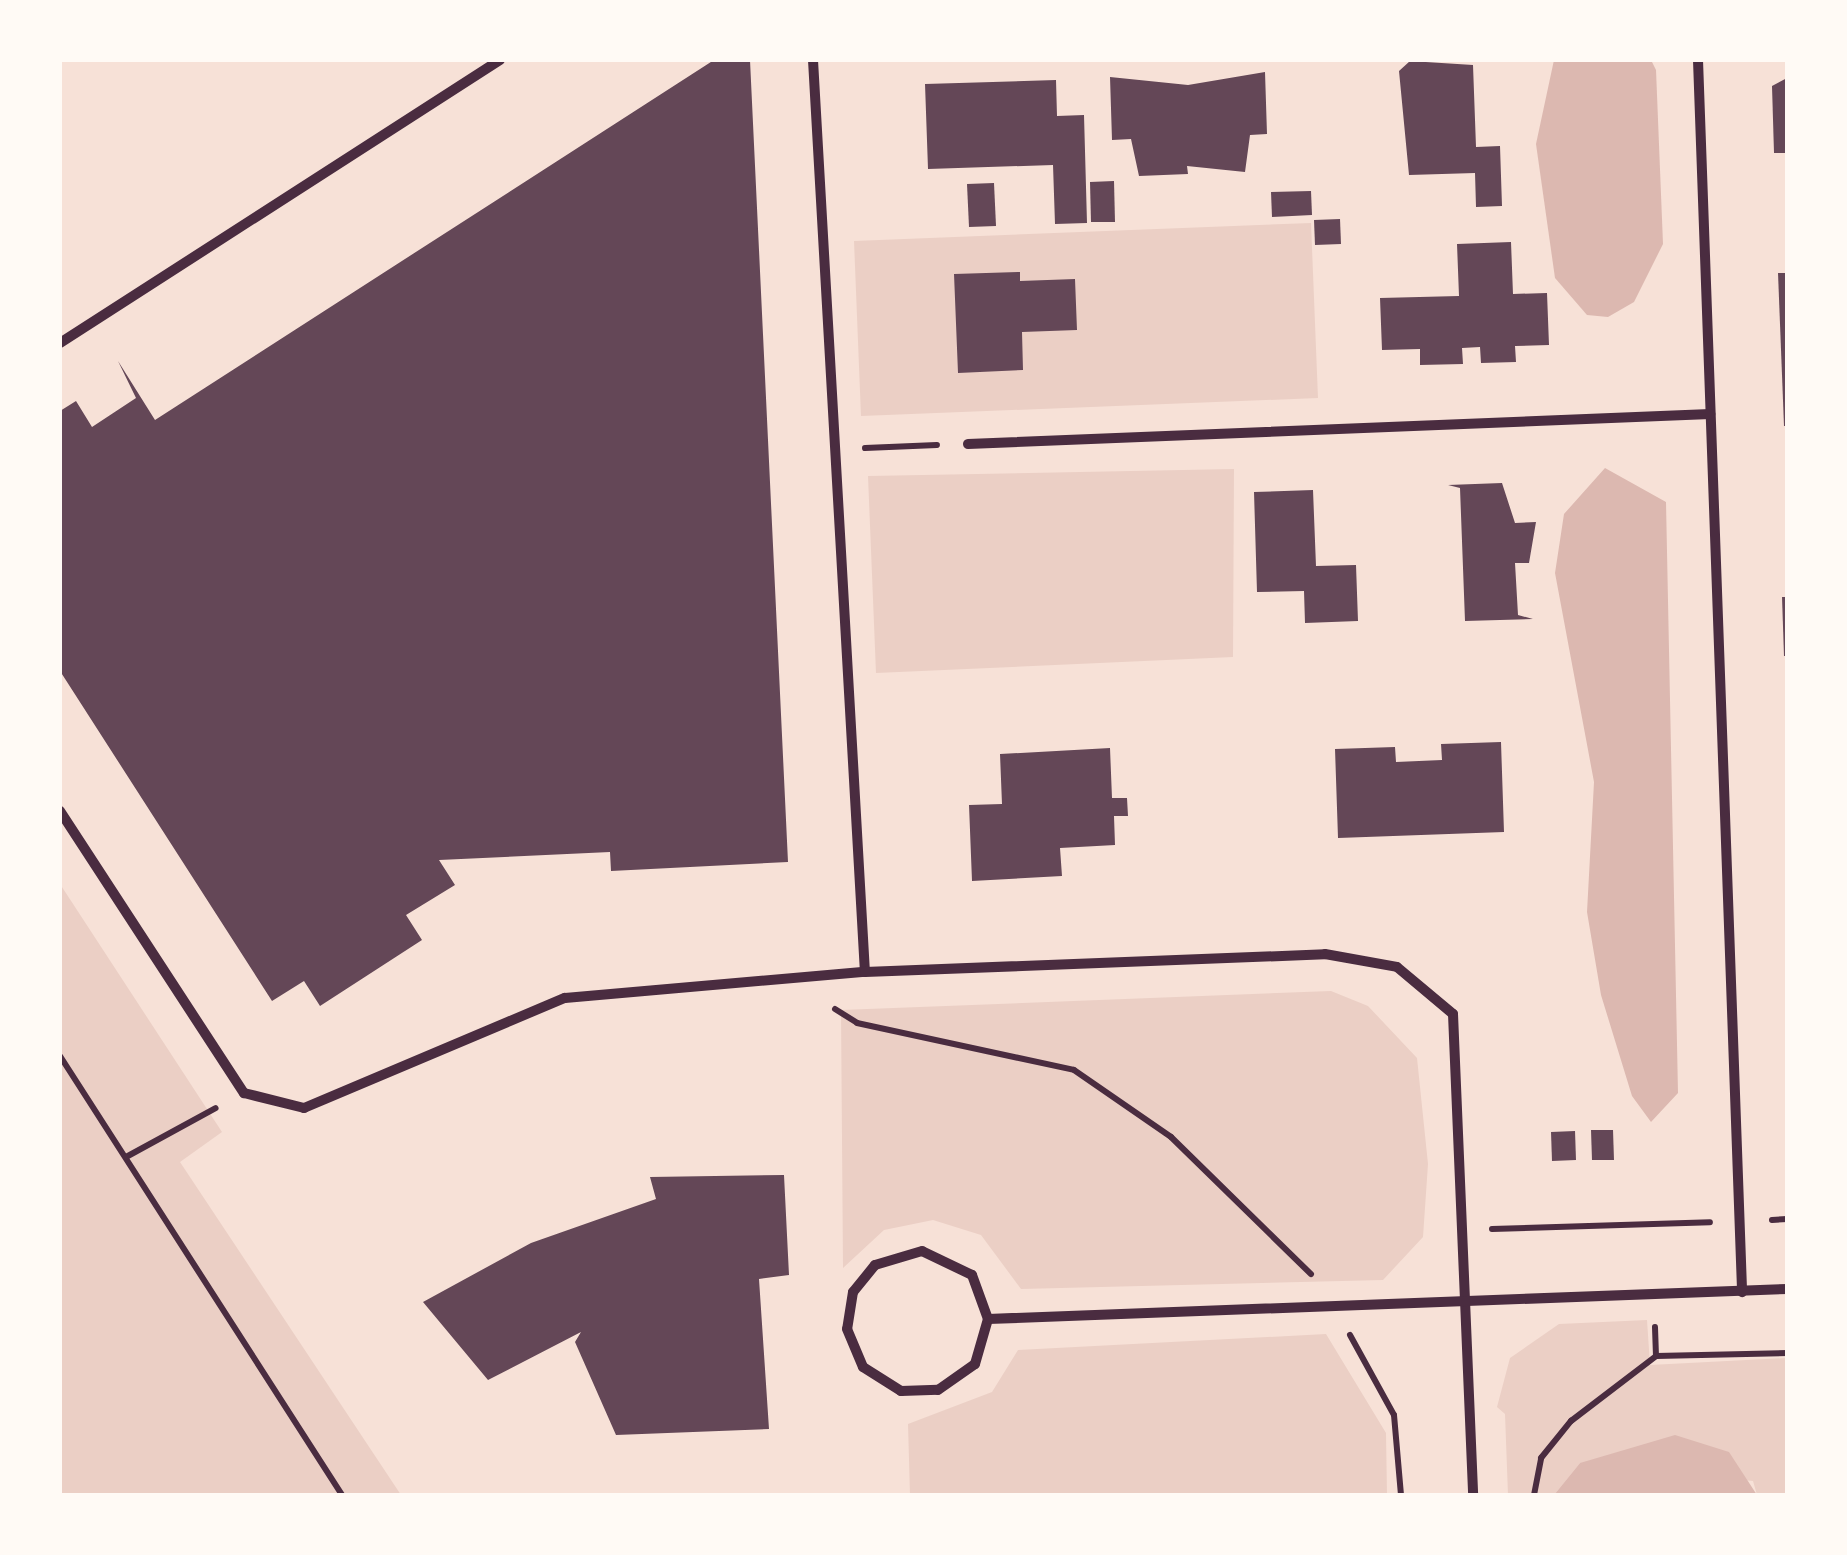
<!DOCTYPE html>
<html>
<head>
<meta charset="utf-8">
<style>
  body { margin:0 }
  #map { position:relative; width:1847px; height:1555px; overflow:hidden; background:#f7e1d7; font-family:"Archivo Narrow",sans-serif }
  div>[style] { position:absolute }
  .green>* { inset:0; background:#ebcfc5 }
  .water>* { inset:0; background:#dcb8b0 }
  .building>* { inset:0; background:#644757 }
  .path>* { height:6px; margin:-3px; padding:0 3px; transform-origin:3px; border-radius:3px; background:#4a2c40 }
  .minor>* { height:10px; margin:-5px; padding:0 5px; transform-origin:5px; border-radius:5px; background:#4a2c40 }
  span { translate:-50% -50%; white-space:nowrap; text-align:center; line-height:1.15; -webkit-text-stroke:9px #fffaf5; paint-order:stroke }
  .frame { position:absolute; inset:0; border:62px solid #fffaf5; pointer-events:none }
</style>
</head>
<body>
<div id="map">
  <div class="green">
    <div style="clip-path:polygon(1311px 223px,1318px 398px,861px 416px,854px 241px)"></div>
    <div style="clip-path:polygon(1234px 469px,1233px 657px,876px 673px,868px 476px)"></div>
    <div style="clip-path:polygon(60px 884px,222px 1132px,180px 1162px,401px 1495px,60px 1495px)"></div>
    <div style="clip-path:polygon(1331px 991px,1368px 1006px,1417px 1058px,1428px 1164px,1423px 1237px,1383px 1280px,1021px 1289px,981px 1235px,933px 1220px,884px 1230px,843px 1268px,841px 1010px)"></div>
    <div style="clip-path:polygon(1647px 1320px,1650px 1365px,1787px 1358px,1787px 1495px,1757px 1495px,1753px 1481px,1580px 1463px,1554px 1495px,1508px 1495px,1505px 1414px,1497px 1407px,1510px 1358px,1559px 1324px)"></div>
    <div style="clip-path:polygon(1326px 1334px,1386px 1433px,1387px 1495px,910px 1495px,908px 1424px,992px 1392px,1018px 1350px)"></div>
  </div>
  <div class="water">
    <div style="clip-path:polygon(1554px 60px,1651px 60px,1656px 70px,1663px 244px,1634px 302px,1608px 317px,1587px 315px,1555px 278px,1536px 144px)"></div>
    <div style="clip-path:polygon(1605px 468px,1666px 502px,1678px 1093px,1651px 1122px,1632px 1096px,1601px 995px,1587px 912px,1594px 782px,1555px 573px,1564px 514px)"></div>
    <div style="clip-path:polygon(1675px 1435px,1729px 1452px,1757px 1495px,1554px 1495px,1580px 1463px)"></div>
  </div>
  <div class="building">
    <div style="clip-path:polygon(714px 60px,750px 60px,788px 862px,611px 871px,610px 852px,439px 860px,455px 885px,406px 915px,422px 940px,320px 1006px,304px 981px,272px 1001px,60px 671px,60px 411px,76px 401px,92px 427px,136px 398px,118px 361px,155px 420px)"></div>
    <div style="clip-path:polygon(1410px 61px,1473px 65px,1476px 147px,1500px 146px,1502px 206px,1476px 207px,1475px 173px,1409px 175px,1399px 71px)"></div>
    <div style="clip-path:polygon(1265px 72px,1267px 134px,1250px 135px,1245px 172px,1187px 166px,1188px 174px,1139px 176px,1131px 139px,1112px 140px,1110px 77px,1188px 85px)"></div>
    <div style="clip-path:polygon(1787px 78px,1787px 153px,1774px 153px,1772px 86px)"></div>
    <div style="clip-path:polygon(1056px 80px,1057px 116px,1084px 115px,1087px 223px,1055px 224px,1053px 165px,928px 169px,925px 84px)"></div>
    <div style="clip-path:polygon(1114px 181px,1115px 222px,1091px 222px,1090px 182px)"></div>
    <div style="clip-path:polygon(994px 183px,996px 226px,969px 227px,967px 184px)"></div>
    <div style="clip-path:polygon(1311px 191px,1312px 215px,1272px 217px,1271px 192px)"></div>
    <div style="clip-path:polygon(1340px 219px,1341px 244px,1315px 245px,1314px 220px)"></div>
    <div style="clip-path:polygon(1511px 242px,1513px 294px,1547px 293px,1549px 345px,1515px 346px,1516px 362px,1481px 363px,1480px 347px,1462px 348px,1463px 364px,1420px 365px,1420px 349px,1382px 350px,1380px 298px,1459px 296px,1457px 244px)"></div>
    <div style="clip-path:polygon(1020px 272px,1020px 281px,1075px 279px,1077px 330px,1022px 332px,1023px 370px,958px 373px,954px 274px)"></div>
    <div style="clip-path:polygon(1778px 273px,1787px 273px,1787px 426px,1784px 426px)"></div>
    <div style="clip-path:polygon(1502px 483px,1515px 523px,1536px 522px,1529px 563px,1515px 563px,1518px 615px,1533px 619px,1465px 621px,1460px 488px,1448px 485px)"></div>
    <div style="clip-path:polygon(1313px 490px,1316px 566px,1356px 565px,1358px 621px,1305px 623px,1304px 591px,1257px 592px,1254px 492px)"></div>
    <div style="clip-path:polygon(1782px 597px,1787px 597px,1787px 656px,1784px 656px)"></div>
    <div style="clip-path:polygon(1501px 742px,1504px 832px,1338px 838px,1335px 749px,1395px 747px,1396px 762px,1442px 760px,1441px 744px)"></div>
    <div style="clip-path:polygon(1110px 748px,1112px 798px,1127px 798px,1128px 816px,1114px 816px,1115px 845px,1060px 848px,1062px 876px,972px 881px,969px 805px,1002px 804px,1000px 754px)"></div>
    <div style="clip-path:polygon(1591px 1130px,1613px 1130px,1614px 1160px,1592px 1160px)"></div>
    <div style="clip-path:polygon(1575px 1131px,1576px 1160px,1552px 1161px,1551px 1132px)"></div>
    <div style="clip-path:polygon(784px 1175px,789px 1275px,759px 1279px,769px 1429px,616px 1435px,575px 1342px,581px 1332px,488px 1380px,423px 1302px,531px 1243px,656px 1199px,650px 1177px)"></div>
  </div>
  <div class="path">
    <div style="left:865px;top:448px;width:72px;rotate:-2.4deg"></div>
    <div style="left:835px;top:1009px;width:26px;rotate:32deg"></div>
    <div style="left:857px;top:1023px;width:222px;rotate:12.2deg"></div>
    <div style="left:1074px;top:1070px;width:118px;rotate:34.6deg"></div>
    <div style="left:1171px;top:1137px;width:196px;rotate:44.4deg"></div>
    <div style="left:60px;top:1056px;width:522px;rotate:57.28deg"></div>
    <div style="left:126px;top:1157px;width:102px;rotate:-28.6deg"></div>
    <div style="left:1772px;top:1220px;width:15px;rotate:-4deg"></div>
    <div style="left:1492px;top:1229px;width:218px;rotate:-1.8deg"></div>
    <div style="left:1350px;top:1335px;width:91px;rotate:61.2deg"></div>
    <div style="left:1394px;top:1415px;width:80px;rotate:85deg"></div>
    <div style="left:1656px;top:1356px;width:131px;rotate:-1.3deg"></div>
    <div style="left:1534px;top:1495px;width:38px;rotate:-79deg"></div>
    <div style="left:1541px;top:1458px;width:48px;rotate:-51deg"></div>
    <div style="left:1571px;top:1421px;width:107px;rotate:-37.4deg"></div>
    <div style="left:1656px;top:1356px;width:29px;rotate:-92deg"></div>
  </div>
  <div class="minor">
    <div style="left:813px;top:60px;width:913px;rotate:86.74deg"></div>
    <div style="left:1698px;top:60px;width:1233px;rotate:87.95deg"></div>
    <div style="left:60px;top:343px;width:523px;rotate:-32.75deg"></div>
    <div style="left:968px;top:444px;width:743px;rotate:-2.32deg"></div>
    <div style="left:60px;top:811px;width:337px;rotate:56.9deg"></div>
    <div style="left:244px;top:1093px;width:62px;rotate:14deg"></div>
    <div style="left:304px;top:1108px;width:283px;rotate:-22.9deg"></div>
    <div style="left:565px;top:998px;width:301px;rotate:-5deg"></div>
    <div style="left:865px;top:972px;width:460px;rotate:-2.2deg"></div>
    <div style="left:1325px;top:954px;width:73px;rotate:10.2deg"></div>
    <div style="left:1397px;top:967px;width:73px;rotate:40deg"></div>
    <div style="left:1453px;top:1014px;width:481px;rotate:87.6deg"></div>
    <div style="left:988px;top:1319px;width:47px;rotate:-110deg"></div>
    <div style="left:972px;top:1275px;width:55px;rotate:-154.4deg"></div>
    <div style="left:922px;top:1251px;width:49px;rotate:163.4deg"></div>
    <div style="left:875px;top:1265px;width:35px;rotate:129deg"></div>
    <div style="left:853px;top:1292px;width:37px;rotate:99deg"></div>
    <div style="left:847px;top:1329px;width:41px;rotate:67.2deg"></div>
    <div style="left:863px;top:1367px;width:45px;rotate:32.3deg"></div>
    <div style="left:901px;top:1391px;width:37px;rotate:-2deg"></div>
    <div style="left:938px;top:1390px;width:45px;rotate:-35.1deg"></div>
    <div style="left:975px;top:1364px;width:47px;rotate:-73.9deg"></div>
    <div style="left:988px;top:1319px;width:800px;rotate:-2.15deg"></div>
  </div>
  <div class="frame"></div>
</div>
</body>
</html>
